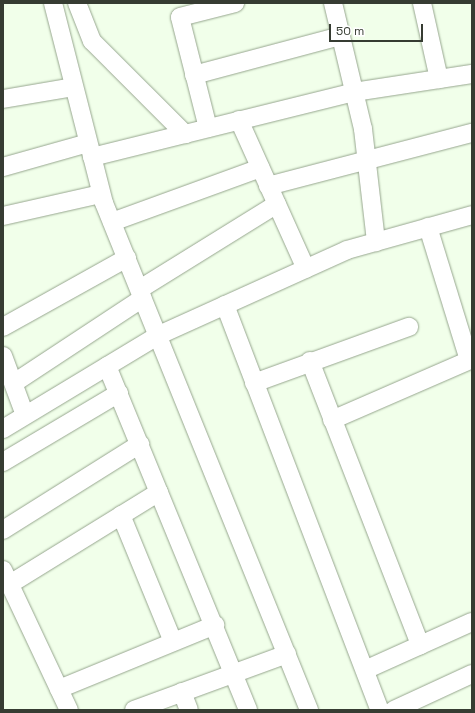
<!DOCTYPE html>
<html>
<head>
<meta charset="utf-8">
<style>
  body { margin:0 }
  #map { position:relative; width:475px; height:713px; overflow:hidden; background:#f1ffea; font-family:"Space Grotesk",sans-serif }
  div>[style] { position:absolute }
  .roads { filter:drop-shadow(0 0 1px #96a68e) drop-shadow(0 0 1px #96a68e) }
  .minor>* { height:18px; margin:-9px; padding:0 9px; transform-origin:9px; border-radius:9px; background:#fff }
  span { translate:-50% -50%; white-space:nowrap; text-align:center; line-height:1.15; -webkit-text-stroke:4px #fff; paint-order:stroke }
  .frame { position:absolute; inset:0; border:4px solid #363c32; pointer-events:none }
  .scale { position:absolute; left:329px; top:24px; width:94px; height:18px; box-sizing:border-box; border:2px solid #363c32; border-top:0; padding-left:5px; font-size:12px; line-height:14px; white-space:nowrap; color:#363c32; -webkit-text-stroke:3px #fff; paint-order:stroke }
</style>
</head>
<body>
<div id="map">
  <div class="roads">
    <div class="minor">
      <div style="left:53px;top:3px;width:206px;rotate:75.7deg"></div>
      <div style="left:104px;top:203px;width:547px;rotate:67.98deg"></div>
      <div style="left:77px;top:3px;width:41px;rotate:68.5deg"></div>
      <div style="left:92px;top:41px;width:132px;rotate:45deg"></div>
      <div style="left:333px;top:3px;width:130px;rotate:76.6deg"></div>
      <div style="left:363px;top:129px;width:114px;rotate:83.4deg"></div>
      <div style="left:422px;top:3px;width:78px;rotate:77.4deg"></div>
      <div style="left:194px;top:75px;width:152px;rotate:-14.9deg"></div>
      <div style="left:3px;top:99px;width:71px;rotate:-9.7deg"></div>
      <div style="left:239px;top:120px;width:163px;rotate:65.8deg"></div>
      <div style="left:208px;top:128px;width:114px;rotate:-104.2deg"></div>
      <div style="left:180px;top:17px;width:57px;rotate:-14.3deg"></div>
      <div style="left:92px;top:157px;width:270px;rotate:-13.9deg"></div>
      <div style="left:354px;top:92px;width:119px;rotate:-8.7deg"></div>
      <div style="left:3px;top:167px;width:88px;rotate:-15.8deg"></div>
      <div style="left:268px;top:186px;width:211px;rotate:-14.6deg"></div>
      <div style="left:3px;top:216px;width:100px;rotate:-12.7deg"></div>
      <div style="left:112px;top:222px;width:158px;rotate:-20deg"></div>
      <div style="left:428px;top:227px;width:139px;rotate:72.9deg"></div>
      <div style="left:140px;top:289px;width:161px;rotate:-31.8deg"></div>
      <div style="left:225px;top:305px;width:434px;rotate:69.1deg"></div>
      <div style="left:3px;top:327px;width:142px;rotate:-29.1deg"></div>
      <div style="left:3px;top:356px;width:63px;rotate:69.6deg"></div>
      <div style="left:310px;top:361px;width:305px;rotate:68.8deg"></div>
      <div style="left:107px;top:366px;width:372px;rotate:67.7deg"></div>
      <div style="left:14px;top:383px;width:154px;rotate:-33.4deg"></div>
      <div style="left:254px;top:383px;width:165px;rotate:-19.9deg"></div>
      <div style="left:332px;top:420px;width:153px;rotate:-23.5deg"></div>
      <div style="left:3px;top:429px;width:182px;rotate:-31.1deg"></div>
      <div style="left:159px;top:335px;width:206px;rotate:-24.3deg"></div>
      <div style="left:347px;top:250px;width:130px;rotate:-15.6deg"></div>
      <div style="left:3px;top:462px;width:135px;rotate:-30.7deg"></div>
      <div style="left:121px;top:515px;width:137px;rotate:67.7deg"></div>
      <div style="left:3px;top:530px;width:162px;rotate:-32.1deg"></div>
      <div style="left:3px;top:570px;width:155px;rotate:64.8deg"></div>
      <div style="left:10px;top:584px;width:175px;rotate:-31.7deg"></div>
      <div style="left:365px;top:670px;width:117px;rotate:-24.2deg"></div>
      <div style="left:59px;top:689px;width:169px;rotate:-22.3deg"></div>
      <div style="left:182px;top:692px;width:19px;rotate:69deg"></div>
      <div style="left:134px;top:710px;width:163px;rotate:-20.1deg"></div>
      <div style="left:394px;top:710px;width:86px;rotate:-24.8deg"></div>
    </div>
  </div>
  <div class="frame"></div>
  <div class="scale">50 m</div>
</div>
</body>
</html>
